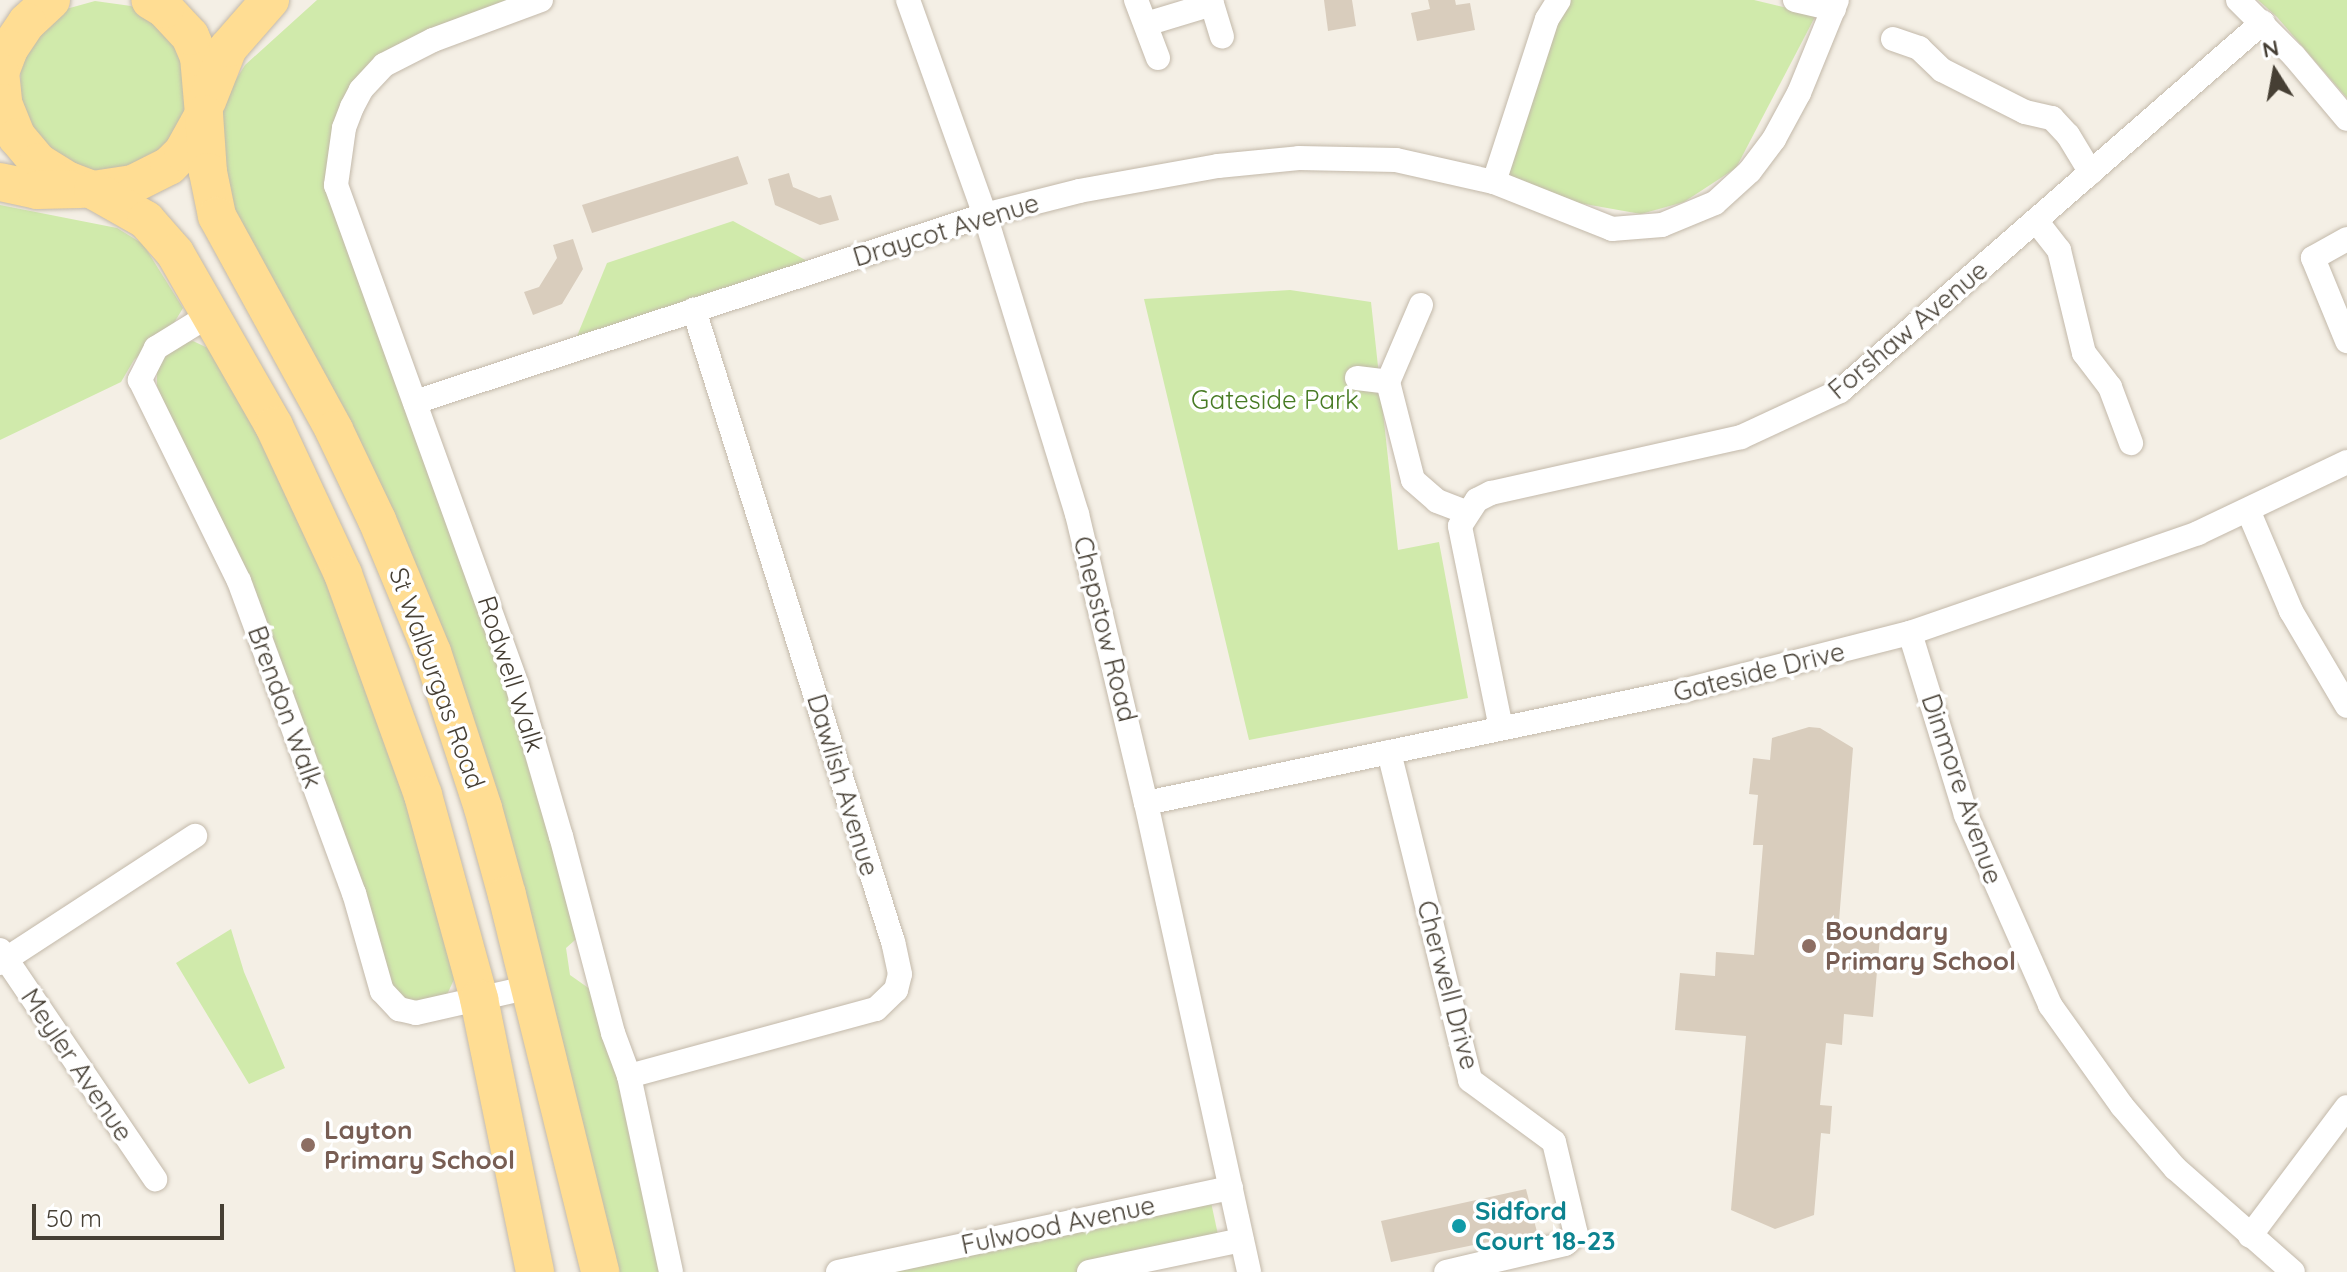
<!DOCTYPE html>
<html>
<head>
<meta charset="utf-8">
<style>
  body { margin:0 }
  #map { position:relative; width:2347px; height:1272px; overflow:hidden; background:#f4efe5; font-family:Quicksand,sans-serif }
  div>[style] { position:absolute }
  .green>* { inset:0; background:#d0eaab }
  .building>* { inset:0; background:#d9cdbd }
  .roads { filter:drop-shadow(0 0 2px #c3b9aa) drop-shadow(0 0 2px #c3b9aa) }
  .street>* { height:24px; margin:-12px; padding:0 12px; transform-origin:12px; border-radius:12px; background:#fff }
  .primary>* { height:38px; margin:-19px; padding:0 19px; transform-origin:19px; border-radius:19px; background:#ffdd93 }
  .dots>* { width:22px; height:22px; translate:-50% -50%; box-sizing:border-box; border:4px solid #fff; border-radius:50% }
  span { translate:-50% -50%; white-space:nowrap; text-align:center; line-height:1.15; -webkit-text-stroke:7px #fff; paint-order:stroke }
  .street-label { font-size:26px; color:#463f34 }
  .park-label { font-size:26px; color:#487b24 }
  .education-label { font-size:26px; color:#785e54; font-weight:700 }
  .left { translate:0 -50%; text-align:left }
  .culture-label { font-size:26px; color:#0d838f; font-weight:700 }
  .north { position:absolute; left:2235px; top:32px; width:80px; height:80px; -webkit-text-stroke:6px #fff; paint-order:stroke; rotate:349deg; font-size:22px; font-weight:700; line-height:32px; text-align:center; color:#463f34 }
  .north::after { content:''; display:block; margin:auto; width:28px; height:36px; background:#463f34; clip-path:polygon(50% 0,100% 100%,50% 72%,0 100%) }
  .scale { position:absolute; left:32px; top:1204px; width:192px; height:36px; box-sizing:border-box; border:4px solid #463f34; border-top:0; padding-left:10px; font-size:24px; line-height:28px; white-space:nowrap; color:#463f34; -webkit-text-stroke:6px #fff; paint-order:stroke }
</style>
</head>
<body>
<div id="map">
  <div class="green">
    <div style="clip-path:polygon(317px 0,541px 0,374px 75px,336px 185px,423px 421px,583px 933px,566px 948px,570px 975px,604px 999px,671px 1272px,601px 1272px,467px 755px,223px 229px,210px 121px,245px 65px)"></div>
    <div style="clip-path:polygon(1569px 0,1754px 0,1816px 15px,1736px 168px,1684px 202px,1641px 214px,1579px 203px,1507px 175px,1564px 4px)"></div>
    <div style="clip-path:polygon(2258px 0,2347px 0,2347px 98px,2277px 17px)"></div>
    <div style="clip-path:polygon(95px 1px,131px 6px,147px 13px,175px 40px,190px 80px,183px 124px,157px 156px,107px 176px,57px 156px,31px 127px,20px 94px,21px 59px,59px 11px)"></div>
    <div style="clip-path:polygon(0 205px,117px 228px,143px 244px,183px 308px,174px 323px,134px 360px,121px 382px,0 440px)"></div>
    <div style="clip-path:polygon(733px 221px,809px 262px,575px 341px,607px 263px)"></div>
    <div style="clip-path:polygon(1290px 290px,1371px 302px,1398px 550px,1439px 542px,1468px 698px,1249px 740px,1144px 299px)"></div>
    <div style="clip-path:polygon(193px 341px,212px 350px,274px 466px,333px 589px,401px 776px,457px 973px,445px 999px,399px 1009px,239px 581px,157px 386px,157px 363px,171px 345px)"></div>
    <div style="clip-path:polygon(231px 929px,244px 972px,285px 1068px,249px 1084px,176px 963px)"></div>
    <div style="clip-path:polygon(1209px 1193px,1220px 1244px,1089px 1272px,838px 1272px)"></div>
  </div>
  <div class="building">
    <div style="clip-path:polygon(1324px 0,1352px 0,1356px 26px,1328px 31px)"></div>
    <div style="clip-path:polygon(1428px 0,1455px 0,1456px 5px,1470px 3px,1475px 30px,1417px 41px,1411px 13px,1430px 9px)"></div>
    <div style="clip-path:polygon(738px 156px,748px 184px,592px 233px,582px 205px)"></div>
    <div style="clip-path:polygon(789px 173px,793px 187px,819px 198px,831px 195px,839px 220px,820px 225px,775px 205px,768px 179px)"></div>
    <div style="clip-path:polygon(573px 239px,583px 269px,562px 304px,533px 315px,524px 292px,539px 287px,557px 258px,553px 245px)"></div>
    <div style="clip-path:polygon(1809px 727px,1820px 728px,1853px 748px,1838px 933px,1880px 937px,1873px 1017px,1844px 1014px,1842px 1045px,1826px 1043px,1820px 1105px,1832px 1106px,1830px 1134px,1821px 1133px,1814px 1215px,1775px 1229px,1731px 1210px,1746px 1036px,1675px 1030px,1680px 973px,1715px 976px,1716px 952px,1754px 955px,1763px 845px,1753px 845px,1758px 795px,1749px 794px,1753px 758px,1770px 760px,1772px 738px)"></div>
    <div style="clip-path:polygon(1526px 1189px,1537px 1232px,1391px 1262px,1381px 1221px)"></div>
  </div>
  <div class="roads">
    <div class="street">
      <div style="left:541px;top:0;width:115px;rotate:159.7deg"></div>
      <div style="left:433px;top:40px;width:55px;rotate:153deg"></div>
      <div style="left:384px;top:65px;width:34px;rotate:133deg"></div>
      <div style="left:361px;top:90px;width:19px;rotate:118deg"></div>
      <div style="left:352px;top:107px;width:22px;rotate:111deg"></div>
      <div style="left:344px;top:128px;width:58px;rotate:98deg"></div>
      <div style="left:336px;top:185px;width:532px;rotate:70.1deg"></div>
      <div style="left:517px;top:685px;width:157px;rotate:73.8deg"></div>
      <div style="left:561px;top:836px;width:204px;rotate:75.2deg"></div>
      <div style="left:613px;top:1033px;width:46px;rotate:69.6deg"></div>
      <div style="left:629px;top:1076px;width:200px;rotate:77.9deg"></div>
      <div style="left:908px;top:0;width:228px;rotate:70.3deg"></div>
      <div style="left:985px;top:215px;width:313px;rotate:72.9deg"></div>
      <div style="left:1077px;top:514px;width:297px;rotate:76.6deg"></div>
      <div style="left:1146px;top:803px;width:480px;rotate:77.6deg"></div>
      <div style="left:1136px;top:0;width:62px;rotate:69.2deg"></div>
      <div style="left:1795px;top:0;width:40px;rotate:13deg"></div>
      <div style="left:2238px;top:0;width:79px;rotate:45deg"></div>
      <div style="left:2294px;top:56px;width:82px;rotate:49.9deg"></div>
      <div style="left:1146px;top:24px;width:69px;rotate:-16.9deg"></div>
      <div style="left:1212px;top:4px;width:34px;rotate:73deg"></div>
      <div style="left:1893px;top:39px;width:28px;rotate:19deg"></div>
      <div style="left:1919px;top:48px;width:32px;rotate:44deg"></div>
      <div style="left:1942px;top:70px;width:93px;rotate:26.8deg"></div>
      <div style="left:2025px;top:112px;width:28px;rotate:13deg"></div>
      <div style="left:2052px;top:118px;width:23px;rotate:47deg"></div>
      <div style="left:2068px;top:135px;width:44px;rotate:58.8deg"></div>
      <div style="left:1494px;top:182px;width:171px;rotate:-72deg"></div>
      <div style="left:1547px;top:19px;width:22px;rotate:-58deg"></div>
      <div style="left:2037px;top:222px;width:36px;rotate:52deg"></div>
      <div style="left:2059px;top:250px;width:106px;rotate:76.4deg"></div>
      <div style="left:2084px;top:353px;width:43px;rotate:52.6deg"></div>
      <div style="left:2110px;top:387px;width:60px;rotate:69.4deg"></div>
      <div style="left:2347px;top:239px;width:39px;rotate:151deg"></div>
      <div style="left:2313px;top:258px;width:90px;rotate:67.7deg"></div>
      <div style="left:1421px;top:305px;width:84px;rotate:113.2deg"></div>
      <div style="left:1388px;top:382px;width:101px;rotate:75.7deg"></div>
      <div style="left:1413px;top:480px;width:32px;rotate:41deg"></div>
      <div style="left:1437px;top:501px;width:31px;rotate:21deg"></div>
      <div style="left:211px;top:314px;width:65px;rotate:148.3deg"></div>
      <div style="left:156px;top:348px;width:36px;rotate:117deg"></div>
      <div style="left:140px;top:380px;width:224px;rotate:63.8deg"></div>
      <div style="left:239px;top:581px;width:333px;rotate:69.8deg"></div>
      <div style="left:354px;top:893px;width:102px;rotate:74.1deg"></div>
      <div style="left:382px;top:991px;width:25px;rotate:47deg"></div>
      <div style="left:399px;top:1009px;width:17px;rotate:13deg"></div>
      <div style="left:416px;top:1013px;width:117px;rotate:-12.8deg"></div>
      <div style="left:1357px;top:378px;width:31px;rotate:7deg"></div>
      <div style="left:415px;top:402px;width:600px;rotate:-18.16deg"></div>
      <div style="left:985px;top:215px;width:97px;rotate:-14.3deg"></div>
      <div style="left:1079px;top:191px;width:141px;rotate:-10.2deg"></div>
      <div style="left:1218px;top:166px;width:81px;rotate:-5.6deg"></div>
      <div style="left:1299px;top:158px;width:97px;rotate:1.2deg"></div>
      <div style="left:1396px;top:160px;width:100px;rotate:12.7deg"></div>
      <div style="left:1494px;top:182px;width:127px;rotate:21.7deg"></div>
      <div style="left:1612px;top:229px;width:50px;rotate:-4.6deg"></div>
      <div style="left:1662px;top:225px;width:57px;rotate:-22.5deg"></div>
      <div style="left:1715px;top:203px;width:47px;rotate:-42.4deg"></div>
      <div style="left:1750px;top:171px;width:40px;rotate:-53deg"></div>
      <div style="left:1774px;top:139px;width:52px;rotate:-61.5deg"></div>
      <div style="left:1799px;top:93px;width:100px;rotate:-67.8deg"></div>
      <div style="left:2248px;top:510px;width:110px;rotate:66.9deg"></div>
      <div style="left:2291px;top:611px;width:110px;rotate:59.5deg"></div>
      <div style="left:1910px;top:633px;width:190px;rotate:72.9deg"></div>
      <div style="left:1966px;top:815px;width:208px;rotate:66.1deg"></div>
      <div style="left:2050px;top:1005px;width:124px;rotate:54.5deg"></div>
      <div style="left:2122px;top:1106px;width:82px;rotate:49.5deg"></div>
      <div style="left:2175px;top:1168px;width:157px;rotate:41.4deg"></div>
      <div style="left:1501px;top:728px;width:206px;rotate:-101.5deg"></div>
      <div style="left:1460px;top:526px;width:31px;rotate:-57deg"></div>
      <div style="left:1477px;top:500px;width:16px;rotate:-27deg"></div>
      <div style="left:1491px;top:493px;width:256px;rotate:-12.6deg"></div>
      <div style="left:1741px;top:437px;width:109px;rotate:-24.9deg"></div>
      <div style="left:1840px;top:391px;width:561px;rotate:-41.1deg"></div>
      <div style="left:1389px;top:752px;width:338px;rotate:76.1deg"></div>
      <div style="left:1470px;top:1080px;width:104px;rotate:36.4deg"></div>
      <div style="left:1554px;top:1142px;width:95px;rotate:76.6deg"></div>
      <div style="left:1576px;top:1234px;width:15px;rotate:138deg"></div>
      <div style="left:1565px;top:1244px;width:122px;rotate:166.8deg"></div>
      <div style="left:1146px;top:803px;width:552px;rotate:-11.82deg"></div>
      <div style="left:1686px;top:690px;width:231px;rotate:-14.3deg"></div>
      <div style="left:1910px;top:633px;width:305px;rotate:-19.1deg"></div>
      <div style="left:2198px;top:533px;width:165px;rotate:-25.5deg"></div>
      <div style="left:0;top:950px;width:277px;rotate:55.9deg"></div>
      <div style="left:0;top:963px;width:233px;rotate:-33.1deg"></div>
      <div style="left:629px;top:1076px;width:256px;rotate:-15.2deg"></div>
      <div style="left:876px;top:1009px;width:28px;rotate:-44deg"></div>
      <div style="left:896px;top:990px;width:16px;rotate:-76deg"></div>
      <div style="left:900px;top:974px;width:33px;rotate:-102deg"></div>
      <div style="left:893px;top:942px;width:663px;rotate:-107.48deg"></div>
      <div style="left:2250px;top:1236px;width:161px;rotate:-53.1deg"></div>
      <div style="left:838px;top:1272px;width:402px;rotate:-12.1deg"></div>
      <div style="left:1089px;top:1272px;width:156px;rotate:-11.8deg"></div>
    </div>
    <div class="primary">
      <div style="left:51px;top:0;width:33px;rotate:137deg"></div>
      <div style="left:27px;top:22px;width:32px;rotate:124deg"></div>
      <div style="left:9px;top:49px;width:25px;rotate:111deg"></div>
      <div style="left:0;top:72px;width:31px;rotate:84deg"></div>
      <div style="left:3px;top:103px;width:37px;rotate:68deg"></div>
      <div style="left:17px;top:137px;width:33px;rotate:50deg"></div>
      <div style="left:38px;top:162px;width:36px;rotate:32deg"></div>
      <div style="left:69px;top:181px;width:26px;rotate:21deg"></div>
      <div style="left:93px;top:190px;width:40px;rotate:-8.5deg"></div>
      <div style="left:133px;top:184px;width:40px;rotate:-26.6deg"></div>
      <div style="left:169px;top:166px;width:20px;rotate:-45deg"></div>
      <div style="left:183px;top:152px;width:43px;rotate:-61.1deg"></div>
      <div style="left:204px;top:114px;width:57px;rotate:-95deg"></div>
      <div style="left:199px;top:57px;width:23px;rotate:-113deg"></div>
      <div style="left:190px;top:36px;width:37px;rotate:-133deg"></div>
      <div style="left:165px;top:9px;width:17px;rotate:-149deg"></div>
      <div style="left:207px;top:101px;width:57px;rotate:-68.4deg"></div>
      <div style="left:228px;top:48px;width:64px;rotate:-48.8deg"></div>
      <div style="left:204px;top:114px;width:58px;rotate:86.1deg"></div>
      <div style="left:208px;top:172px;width:45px;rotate:78.4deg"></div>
      <div style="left:217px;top:216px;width:244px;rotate:61.3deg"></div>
      <div style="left:334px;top:430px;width:100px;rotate:64.5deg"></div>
      <div style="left:377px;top:520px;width:143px;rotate:67.4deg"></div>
      <div style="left:432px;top:652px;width:164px;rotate:71.9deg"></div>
      <div style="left:483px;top:808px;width:90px;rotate:74.6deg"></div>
      <div style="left:507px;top:895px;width:388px;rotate:76.1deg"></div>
      <div style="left:0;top:182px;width:38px;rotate:12deg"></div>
      <div style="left:37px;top:190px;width:43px;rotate:-1.3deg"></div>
      <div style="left:93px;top:190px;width:61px;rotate:29.5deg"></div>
      <div style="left:146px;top:220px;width:44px;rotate:48.7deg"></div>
      <div style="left:175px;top:253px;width:199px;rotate:60.2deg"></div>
      <div style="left:274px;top:426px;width:163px;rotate:65deg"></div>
      <div style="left:343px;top:574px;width:235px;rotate:70.1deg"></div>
      <div style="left:423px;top:795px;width:212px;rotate:74.6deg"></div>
      <div style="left:479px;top:999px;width:279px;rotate:78.4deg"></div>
    </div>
  </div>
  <div class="dots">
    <div style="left:1809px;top:946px;background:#8d6e63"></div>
    <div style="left:308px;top:1145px;background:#8d6e63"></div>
    <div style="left:1459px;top:1226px;background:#0f9aa8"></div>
  </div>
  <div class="street-label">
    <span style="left:946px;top:230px;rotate:-17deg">Draycot Avenue</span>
    <span style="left:1908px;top:330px;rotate:-40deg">Forshaw Avenue</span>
    <span style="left:1105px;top:629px;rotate:76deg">Chepstow Road</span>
    <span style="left:1759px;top:672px;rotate:-14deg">Gateside Drive</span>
    <span style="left:511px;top:674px;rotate:72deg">Rodwell Walk</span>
    <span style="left:437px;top:678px;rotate:70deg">St Walburgas Road</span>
    <span style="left:285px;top:707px;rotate:70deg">Brendon Walk</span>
    <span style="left:843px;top:785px;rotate:73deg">Dawlish Avenue</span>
    <span style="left:1962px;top:789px;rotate:71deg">Dinmore Avenue</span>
    <span style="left:1448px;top:985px;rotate:75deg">Cherwell Drive</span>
    <span style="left:77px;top:1065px;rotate:56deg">Meyler Avenue</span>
    <span style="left:1058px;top:1225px;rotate:-12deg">Fulwood Avenue</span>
  </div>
  <div class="park-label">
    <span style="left:1275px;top:400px">Gateside Park</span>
  </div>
  <div class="education-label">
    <span class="left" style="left:1825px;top:946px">Boundary<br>Primary School</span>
    <span class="left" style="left:324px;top:1145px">Layton<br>Primary School</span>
  </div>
  <div class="culture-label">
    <span class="left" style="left:1475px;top:1226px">Sidford<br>Court 18-23</span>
  </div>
  <div class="north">N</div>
  <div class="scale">50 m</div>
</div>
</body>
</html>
